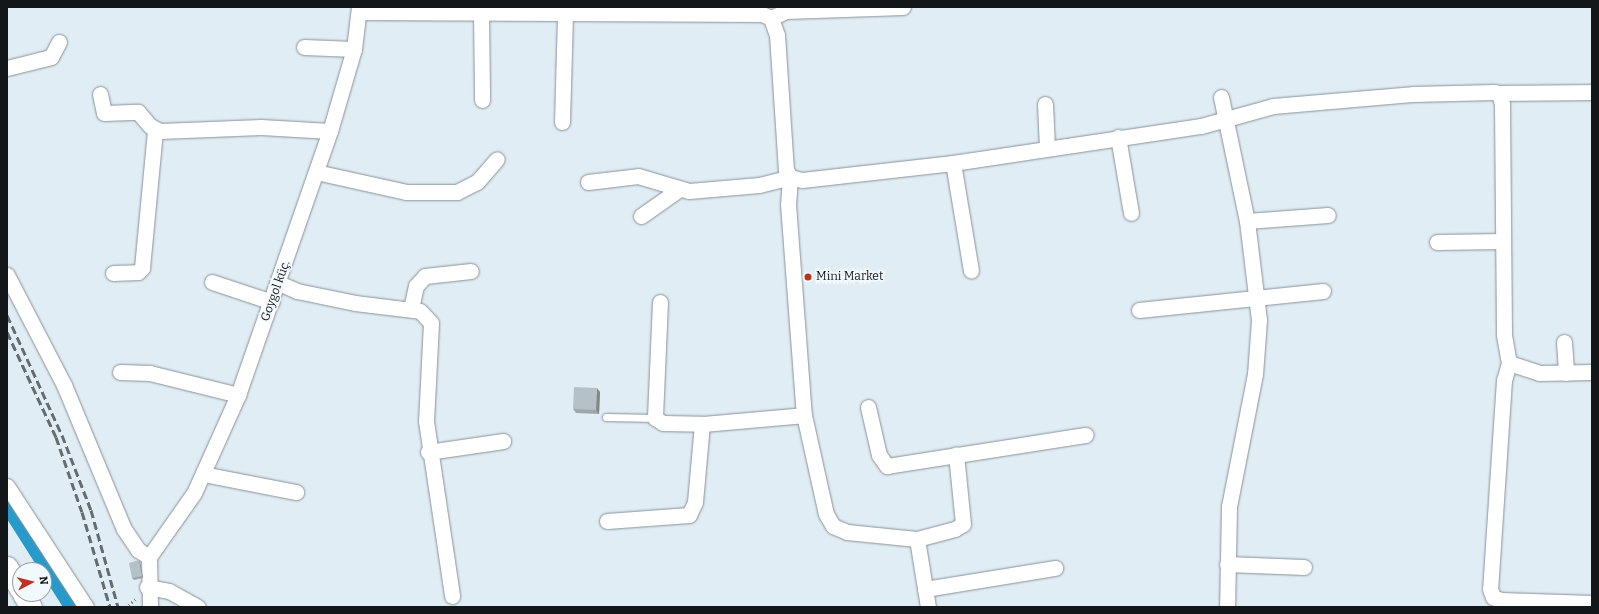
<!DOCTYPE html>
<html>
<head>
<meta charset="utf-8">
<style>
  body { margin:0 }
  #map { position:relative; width:1599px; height:614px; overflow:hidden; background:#e1edf4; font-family:Bitter,serif }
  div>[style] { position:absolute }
  .canal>* { height:14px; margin:-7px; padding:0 7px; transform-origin:7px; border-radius:7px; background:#269acb }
  .path>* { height:2.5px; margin-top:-1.25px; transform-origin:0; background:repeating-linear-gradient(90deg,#798185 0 1px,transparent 0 4px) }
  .roads { filter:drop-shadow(0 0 1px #889298) drop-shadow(0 0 1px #889298) }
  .lane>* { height:7px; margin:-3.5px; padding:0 3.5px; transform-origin:3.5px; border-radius:3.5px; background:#fff }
  .street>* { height:15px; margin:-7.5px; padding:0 7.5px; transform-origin:7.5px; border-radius:7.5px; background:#fff }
  .secondary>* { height:21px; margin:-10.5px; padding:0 10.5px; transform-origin:10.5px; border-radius:10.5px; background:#fff }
  .rail>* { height:3px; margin-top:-1.5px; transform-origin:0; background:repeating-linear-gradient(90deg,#656c70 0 8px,transparent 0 12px) }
  .wall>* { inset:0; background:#9da6ab }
  .shaded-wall>* { inset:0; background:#7f878b }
  .building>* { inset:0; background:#b6c1c7 }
  .dots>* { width:11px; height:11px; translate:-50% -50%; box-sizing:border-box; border:2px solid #f2f9fd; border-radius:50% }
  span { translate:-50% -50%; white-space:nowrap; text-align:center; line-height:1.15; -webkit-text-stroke:3.5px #f2f9fd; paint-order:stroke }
  .poi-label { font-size:12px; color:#131719 }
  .left { translate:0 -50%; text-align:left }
  .street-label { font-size:12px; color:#131719 }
  .frame { position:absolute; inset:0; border:8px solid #131719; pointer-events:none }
  .north { position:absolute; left:12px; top:562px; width:40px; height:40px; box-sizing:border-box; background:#f2f9fd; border:1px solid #999fa2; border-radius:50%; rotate:83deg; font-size:11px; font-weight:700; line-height:16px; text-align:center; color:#131719 }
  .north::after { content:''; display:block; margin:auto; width:14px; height:18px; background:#be3123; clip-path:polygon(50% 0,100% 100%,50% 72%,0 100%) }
</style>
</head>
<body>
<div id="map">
  <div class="canal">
    <div style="left:7px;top:506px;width:120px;rotate:57.6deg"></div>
  </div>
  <div class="path">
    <div style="left:125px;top:607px;width:14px;rotate:-36deg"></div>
  </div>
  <div class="roads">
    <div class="lane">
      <div style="left:606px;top:417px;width:49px;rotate:1.2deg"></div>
    </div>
    <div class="street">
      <div style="left:359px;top:12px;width:403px;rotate:0.3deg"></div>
      <div style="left:762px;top:14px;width:10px;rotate:24deg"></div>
      <div style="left:771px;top:18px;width:18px;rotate:71deg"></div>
      <div style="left:777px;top:35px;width:135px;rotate:86.2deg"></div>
      <div style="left:786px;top:170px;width:8px;rotate:60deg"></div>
      <div style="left:790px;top:177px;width:12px;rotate:14deg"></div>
      <div style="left:802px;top:180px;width:152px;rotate:-6.4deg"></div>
      <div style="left:953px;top:163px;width:251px;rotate:-8.5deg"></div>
      <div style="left:1201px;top:126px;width:75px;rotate:-15.5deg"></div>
      <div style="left:1273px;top:106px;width:142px;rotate:-4.9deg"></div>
      <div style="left:1414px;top:94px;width:80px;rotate:-1.4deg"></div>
      <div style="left:1494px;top:92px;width:5px;rotate:11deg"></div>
      <div style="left:1499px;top:93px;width:11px;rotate:75deg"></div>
      <div style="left:1502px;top:104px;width:231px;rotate:89.5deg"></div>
      <div style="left:1504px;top:335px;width:28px;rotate:80deg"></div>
      <div style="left:1509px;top:363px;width:32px;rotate:18deg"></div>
      <div style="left:1539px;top:373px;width:53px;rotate:-1.1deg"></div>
      <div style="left:481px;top:12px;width:88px;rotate:89.3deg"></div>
      <div style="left:771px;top:18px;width:17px;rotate:-25deg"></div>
      <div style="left:786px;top:11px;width:117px;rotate:-2deg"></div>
      <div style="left:304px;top:47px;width:50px;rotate:2.3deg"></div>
      <div style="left:7px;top:68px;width:45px;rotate:-14deg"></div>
      <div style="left:51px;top:57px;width:17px;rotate:-62deg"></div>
      <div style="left:1499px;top:93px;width:93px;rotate:-0.6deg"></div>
      <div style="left:100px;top:94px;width:19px;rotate:78deg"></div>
      <div style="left:104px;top:113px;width:34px;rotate:-2deg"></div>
      <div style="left:138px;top:112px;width:18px;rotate:49deg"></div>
      <div style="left:150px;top:126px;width:11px;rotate:27deg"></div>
      <div style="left:160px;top:131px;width:101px;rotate:-2.3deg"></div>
      <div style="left:261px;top:127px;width:69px;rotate:3.3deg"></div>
      <div style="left:1221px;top:97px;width:127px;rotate:78.2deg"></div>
      <div style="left:1247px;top:221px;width:100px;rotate:83.1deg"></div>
      <div style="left:1259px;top:320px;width:54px;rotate:94.2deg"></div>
      <div style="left:1255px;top:374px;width:136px;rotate:101.1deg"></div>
      <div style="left:1229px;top:507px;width:100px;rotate:91.1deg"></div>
      <div style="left:1045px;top:104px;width:44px;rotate:87.4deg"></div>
      <div style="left:562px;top:122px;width:109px;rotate:-88.4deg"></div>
      <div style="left:1118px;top:137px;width:77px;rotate:80.3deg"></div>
      <div style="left:953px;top:163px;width:109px;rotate:80.5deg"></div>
      <div style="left:316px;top:172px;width:92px;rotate:12.5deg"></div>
      <div style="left:406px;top:192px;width:51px"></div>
      <div style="left:457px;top:192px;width:22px;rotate:-27deg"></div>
      <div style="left:477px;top:182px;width:30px;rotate:-49deg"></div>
      <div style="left:588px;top:182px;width:50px;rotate:-6.8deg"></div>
      <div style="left:638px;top:176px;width:53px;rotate:16.4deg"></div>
      <div style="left:689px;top:191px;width:70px;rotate:-4.9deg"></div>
      <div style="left:759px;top:185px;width:32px;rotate:-14deg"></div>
      <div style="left:790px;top:177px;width:27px;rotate:94deg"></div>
      <div style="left:788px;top:204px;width:212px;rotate:85.7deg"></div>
      <div style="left:804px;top:415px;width:101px;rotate:77.5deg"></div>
      <div style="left:826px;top:514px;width:14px;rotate:60deg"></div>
      <div style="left:833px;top:526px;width:15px;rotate:23deg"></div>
      <div style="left:847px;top:532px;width:70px;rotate:5.7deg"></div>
      <div style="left:917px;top:539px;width:69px;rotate:80.8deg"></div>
      <div style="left:641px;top:216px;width:45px;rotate:-35.1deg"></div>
      <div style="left:1247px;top:221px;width:81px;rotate:-4.2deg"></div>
      <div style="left:1437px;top:242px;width:65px;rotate:-0.9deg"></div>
      <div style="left:113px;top:273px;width:25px;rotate:-2deg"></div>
      <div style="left:138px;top:272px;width:6px;rotate:-45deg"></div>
      <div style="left:142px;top:268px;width:139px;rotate:-84.6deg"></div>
      <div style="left:7px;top:275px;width:124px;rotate:62.6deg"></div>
      <div style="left:64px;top:385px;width:156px;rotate:67.4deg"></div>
      <div style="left:124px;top:529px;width:25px;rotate:56deg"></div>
      <div style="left:138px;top:550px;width:13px;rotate:32deg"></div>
      <div style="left:212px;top:282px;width:63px;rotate:18.4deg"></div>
      <div style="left:279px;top:283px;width:20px;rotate:24deg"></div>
      <div style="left:297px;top:291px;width:59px;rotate:11.7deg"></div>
      <div style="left:355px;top:303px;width:65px;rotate:7deg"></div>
      <div style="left:420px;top:311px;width:16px;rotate:47deg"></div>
      <div style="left:431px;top:323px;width:98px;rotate:92.9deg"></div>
      <div style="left:426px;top:421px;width:177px;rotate:81.5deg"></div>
      <div style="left:660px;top:302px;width:116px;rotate:92.5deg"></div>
      <div style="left:655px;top:418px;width:9px;rotate:32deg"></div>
      <div style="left:663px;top:423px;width:39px;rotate:1deg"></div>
      <div style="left:411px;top:309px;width:24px;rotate:-78deg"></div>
      <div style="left:416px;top:286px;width:13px;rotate:-48deg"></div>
      <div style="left:425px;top:276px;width:46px;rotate:-6.2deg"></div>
      <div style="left:1139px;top:310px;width:185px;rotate:-5.9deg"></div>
      <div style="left:1564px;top:342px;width:31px;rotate:86deg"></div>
      <div style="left:1509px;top:363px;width:18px;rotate:106deg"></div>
      <div style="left:1504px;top:380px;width:209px;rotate:93.8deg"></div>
      <div style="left:1490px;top:589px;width:9px;rotate:69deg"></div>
      <div style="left:1493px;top:597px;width:9px;rotate:21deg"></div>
      <div style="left:1501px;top:600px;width:91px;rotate:1.9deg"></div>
      <div style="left:120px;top:372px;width:30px;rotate:2deg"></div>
      <div style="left:150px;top:373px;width:91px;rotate:14deg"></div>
      <div style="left:868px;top:407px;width:49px;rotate:77.1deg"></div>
      <div style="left:879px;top:455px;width:14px;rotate:54deg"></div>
      <div style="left:887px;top:466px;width:201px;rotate:-8.9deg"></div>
      <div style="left:428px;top:452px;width:76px;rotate:-8.3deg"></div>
      <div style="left:203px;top:474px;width:95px;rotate:11deg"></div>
      <div style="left:7px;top:486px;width:145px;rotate:56.9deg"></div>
      <div style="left:607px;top:521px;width:82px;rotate:-4.2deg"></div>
      <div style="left:689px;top:515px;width:14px;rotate:-65deg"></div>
      <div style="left:695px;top:502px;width:78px;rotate:-84.9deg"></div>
      <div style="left:702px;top:424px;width:102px;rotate:-5deg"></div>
      <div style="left:917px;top:539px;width:39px;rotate:-15deg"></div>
      <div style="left:955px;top:529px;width:9px;rotate:-32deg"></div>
      <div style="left:963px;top:524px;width:70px;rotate:-95.7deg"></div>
      <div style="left:1227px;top:564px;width:77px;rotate:2.2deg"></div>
      <div style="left:147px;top:587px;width:22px;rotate:10deg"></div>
      <div style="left:169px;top:591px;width:33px;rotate:29deg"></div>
      <div style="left:925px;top:589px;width:132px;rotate:-9.2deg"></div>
      <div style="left:150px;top:607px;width:50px;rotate:-91.1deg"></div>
      <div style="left:149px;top:557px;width:78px;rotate:-54.9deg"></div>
      <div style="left:194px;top:493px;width:107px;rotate:-65.8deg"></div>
      <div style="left:238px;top:395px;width:280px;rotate:-70.8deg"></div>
      <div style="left:330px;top:131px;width:85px;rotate:-73.7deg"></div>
      <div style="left:354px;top:49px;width:42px;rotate:-83.2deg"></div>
    </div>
    <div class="secondary">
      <div style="left:7px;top:567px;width:26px;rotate:59deg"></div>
      <div style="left:23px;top:594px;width:15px;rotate:58deg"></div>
    </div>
  </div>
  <div class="rail">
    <div style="left:7px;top:315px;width:132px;rotate:65.4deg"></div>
    <div style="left:62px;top:435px;width:80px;rotate:68.9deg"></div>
    <div style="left:91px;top:510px;width:101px;rotate:74.4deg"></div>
    <div style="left:7px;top:332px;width:116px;rotate:65deg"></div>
    <div style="left:56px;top:437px;width:79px;rotate:70.9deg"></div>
    <div style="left:82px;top:512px;width:99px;rotate:73.6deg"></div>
  </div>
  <div class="wall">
    <div style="clip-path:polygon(600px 392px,599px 414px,576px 413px,573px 409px)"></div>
    <div style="clip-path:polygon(139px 560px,140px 562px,143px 578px,134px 580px,132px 578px)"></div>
  </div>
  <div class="shaded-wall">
    <div style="clip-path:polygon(597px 388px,600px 392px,599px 414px,596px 410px)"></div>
    <div style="clip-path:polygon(139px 560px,140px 562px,143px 578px,142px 576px)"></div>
  </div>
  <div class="building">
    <div style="clip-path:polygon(574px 387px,597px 388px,596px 410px,573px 409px)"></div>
    <div style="clip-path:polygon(139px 560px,142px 576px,132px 578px,129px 563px)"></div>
  </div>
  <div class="dots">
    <div style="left:808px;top:277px;background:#be3123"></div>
  </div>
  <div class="poi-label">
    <span class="left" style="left:816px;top:277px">Mini Market</span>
  </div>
  <div class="street-label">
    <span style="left:276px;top:291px;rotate:-70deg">Goygol küç.</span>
  </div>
  <div class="frame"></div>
  <div class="north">N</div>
</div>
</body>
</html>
